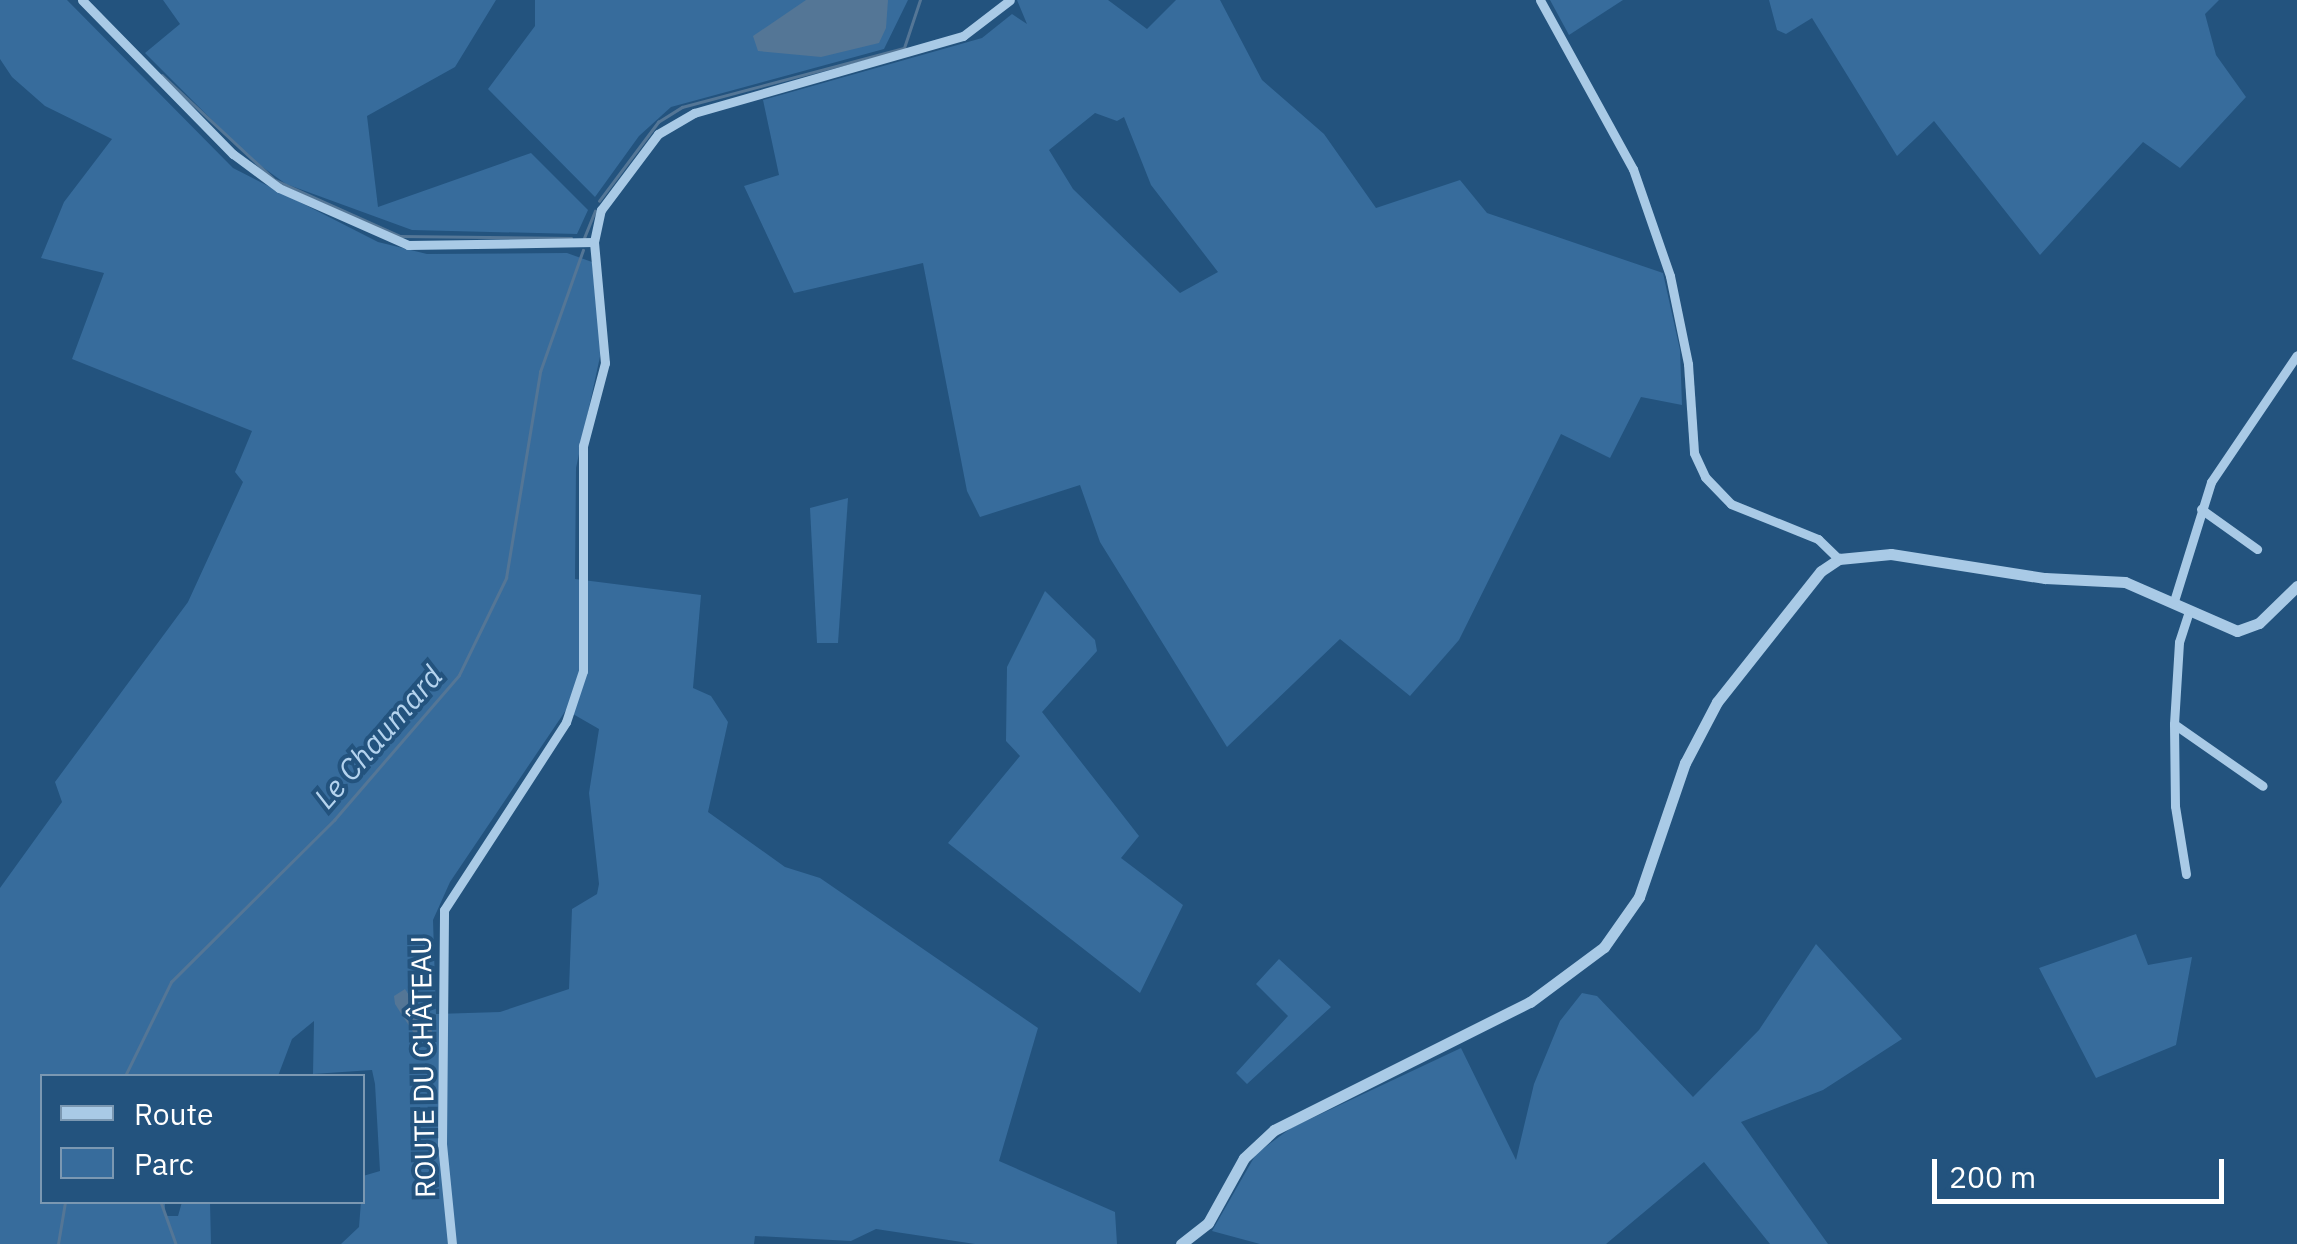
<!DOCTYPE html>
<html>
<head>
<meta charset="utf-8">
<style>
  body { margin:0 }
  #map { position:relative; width:2297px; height:1244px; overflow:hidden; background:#23537e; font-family:"IBM Plex Sans",sans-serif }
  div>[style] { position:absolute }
  .green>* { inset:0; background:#376c9c }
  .water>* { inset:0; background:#547696 }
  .stream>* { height:2.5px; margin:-1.25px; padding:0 1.25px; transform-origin:1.25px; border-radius:1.25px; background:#547696 }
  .minor>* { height:9px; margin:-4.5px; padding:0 4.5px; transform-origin:4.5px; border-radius:4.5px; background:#a9cae6 }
  .tertiary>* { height:11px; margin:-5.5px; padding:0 5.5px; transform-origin:5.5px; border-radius:5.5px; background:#a9cae6 }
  span { translate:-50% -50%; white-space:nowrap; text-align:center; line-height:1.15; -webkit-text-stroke:8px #23537e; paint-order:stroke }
  .street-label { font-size:28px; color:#fff }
  .water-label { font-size:30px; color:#b4d3ee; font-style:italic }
  .legend { position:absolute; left:40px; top:1074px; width:325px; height:130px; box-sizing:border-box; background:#23537e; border:2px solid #7b98b2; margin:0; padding:12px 18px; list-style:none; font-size:30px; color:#fff }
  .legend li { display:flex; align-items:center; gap:20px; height:50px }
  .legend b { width:50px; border:2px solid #7b98b2 }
  .scale { position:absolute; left:1932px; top:1159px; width:292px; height:45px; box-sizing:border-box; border:5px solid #fff; border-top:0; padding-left:12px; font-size:30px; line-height:35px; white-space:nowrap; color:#fff; -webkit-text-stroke:8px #23537e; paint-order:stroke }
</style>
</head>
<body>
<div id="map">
  <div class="green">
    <div style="clip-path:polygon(evenodd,0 0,67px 0,233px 168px,378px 242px,427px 254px,567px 253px,592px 262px,601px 352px,576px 468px,575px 579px,701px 595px,693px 688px,711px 696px,728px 722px,708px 812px,785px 867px,820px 878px,1038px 1028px,999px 1161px,1115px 1212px,1117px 1244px,975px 1244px,876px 1229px,851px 1241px,755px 1236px,754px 1244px,341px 1244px,359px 1227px,363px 1176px,380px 1171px,375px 1084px,372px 1070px,313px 1074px,314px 1021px,292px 1039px,278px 1076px,42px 1076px,42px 1202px,165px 1202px,165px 1216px,178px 1216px,182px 1202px,210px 1202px,211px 1244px,0 1244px,0 888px,62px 802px,55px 782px,188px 602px,243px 482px,235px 472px,252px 431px,72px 359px,104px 273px,41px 258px,64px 202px,112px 139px,45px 106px,12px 77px,0 59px,0 0,566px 710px,599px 729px,589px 793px,599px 884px,597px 894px,572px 909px,569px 989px,500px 1012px,436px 1014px,433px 920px,450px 882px,566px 710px)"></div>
    <div style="clip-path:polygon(163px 0,496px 0,455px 67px,367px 116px,378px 207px,531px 153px,588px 210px,577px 234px,412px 230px,286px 184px,250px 158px,145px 53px,180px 24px)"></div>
    <div style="clip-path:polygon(535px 0,908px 0,884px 49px,671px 107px,639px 136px,595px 197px,488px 89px,535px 26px)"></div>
    <div style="clip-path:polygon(evenodd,1017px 0,1108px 0,1147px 29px,1176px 0,1220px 0,1262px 80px,1324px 134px,1376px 208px,1460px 180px,1487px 213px,1663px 273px,1680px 350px,1682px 405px,1641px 397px,1610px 458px,1561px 434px,1459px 640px,1410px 696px,1340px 639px,1227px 747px,1100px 542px,1080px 485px,980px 517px,967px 491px,923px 263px,794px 293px,744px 186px,779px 175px,763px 100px,982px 38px,1012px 14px,1027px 24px,1017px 0,1095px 113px,1117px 121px,1124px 117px,1151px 185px,1218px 272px,1180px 293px,1073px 189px,1049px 150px,1095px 113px)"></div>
    <div style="clip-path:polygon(1550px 0,1623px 0,1569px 35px)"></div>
    <div style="clip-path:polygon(1769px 0,2219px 0,2205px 14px,2216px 55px,2246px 97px,2180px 168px,2143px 142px,2040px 255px,1934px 121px,1897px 156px,1812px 18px,1786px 34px,1777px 30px)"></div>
    <div style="clip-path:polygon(848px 498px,838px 643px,817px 643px,810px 508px)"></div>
    <div style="clip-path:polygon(1045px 591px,1095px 640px,1097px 651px,1042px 712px,1139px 836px,1121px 858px,1183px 905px,1140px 993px,948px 843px,1020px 756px,1006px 741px,1007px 667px)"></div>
    <div style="clip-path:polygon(2136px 934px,2148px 965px,2192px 957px,2176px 1045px,2096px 1078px,2039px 968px)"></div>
    <div style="clip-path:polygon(1816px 944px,1902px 1039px,1823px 1090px,1741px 1122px,1828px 1244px,1770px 1244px,1704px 1162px,1606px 1244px,1260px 1244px,1212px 1231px,1256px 1154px,1291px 1128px,1461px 1048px,1516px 1160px,1534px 1084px,1560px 1021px,1582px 993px,1597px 996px,1693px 1097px,1759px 1030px)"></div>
    <div style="clip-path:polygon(1279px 959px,1331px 1007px,1247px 1084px,1236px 1073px,1288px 1016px,1256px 984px)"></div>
  </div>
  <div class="water">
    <div style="clip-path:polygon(806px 0,888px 0,886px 28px,879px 43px,821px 57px,758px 51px,753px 36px)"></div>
    <div style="clip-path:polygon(405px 989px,432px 1031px,430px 1042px,417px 1038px,395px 1004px,394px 996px)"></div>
  </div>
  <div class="stream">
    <div style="left:162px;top:75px;width:154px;rotate:42.9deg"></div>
    <div style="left:275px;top:180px;width:137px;rotate:24.1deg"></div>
    <div style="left:400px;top:236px;width:171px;rotate:0.7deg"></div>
    <div style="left:599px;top:201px;width:99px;rotate:-53.2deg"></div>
    <div style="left:658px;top:122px;width:28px;rotate:-32deg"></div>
    <div style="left:682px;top:107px;width:230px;rotate:-14.9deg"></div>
    <div style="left:904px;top:48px;width:51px;rotate:-71.6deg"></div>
    <div style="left:584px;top:238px;width:29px;rotate:-68deg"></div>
    <div style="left:125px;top:1076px;width:105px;rotate:-63.9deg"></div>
    <div style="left:171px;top:982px;width:230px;rotate:-44.8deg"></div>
    <div style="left:334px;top:820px;width:191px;rotate:-49.2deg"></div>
    <div style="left:459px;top:675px;width:108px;rotate:-64.1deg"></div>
    <div style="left:506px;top:578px;width:209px;rotate:-80.6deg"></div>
    <div style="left:540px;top:372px;width:129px;rotate:-70.6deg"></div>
    <div style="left:161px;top:1202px;width:45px;rotate:70.3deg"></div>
    <div style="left:58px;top:1244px;width:43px;rotate:-80.5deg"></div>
  </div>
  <div class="minor">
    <div style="left:82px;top:0;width:216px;rotate:45.6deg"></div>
    <div style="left:233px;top:154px;width:57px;rotate:36.5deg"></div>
    <div style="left:279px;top:188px;width:141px;rotate:23.8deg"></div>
    <div style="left:408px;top:245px;width:186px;rotate:-0.9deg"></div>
    <div style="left:1540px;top:0;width:193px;rotate:61.2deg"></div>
    <div style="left:1633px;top:169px;width:113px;rotate:70.9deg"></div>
    <div style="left:1670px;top:276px;width:90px;rotate:78.4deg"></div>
    <div style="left:1688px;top:364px;width:89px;rotate:86.1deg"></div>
    <div style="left:1694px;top:453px;width:26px;rotate:65deg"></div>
    <div style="left:1705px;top:477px;width:37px;rotate:46deg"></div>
    <div style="left:1731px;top:504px;width:94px;rotate:21.9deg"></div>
    <div style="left:1818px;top:539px;width:29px;rotate:44deg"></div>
    <div style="left:2201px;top:509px;width:69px;rotate:35.5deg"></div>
    <div style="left:2174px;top:601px;width:125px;rotate:-72.7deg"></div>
    <div style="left:2211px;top:482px;width:153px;rotate:-55.9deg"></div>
    <div style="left:2174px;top:724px;width:108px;rotate:34.9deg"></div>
    <div style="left:2186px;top:874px;width:69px;rotate:-99.2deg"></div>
    <div style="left:2175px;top:806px;width:82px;rotate:-90.7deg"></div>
    <div style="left:2174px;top:724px;width:82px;rotate:-86.5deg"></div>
    <div style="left:2179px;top:642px;width:33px;rotate:-72deg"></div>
    <div style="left:452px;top:1244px;width:100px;rotate:-95.7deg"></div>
    <div style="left:442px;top:1144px;width:234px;rotate:-89.5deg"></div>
    <div style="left:444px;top:910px;width:224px;rotate:-57deg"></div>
    <div style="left:566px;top:722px;width:54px;rotate:-71.6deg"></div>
    <div style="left:583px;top:671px;width:225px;rotate:-90deg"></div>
    <div style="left:583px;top:446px;width:86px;rotate:-75.2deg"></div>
    <div style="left:605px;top:363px;width:121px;rotate:-95.2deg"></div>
    <div style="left:594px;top:242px;width:33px;rotate:-78deg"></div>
    <div style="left:601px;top:210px;width:95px;rotate:-53.1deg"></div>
    <div style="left:658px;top:134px;width:42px;rotate:-30.3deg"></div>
    <div style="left:694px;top:113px;width:280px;rotate:-16deg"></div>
    <div style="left:963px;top:36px;width:59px;rotate:-37.5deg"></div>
  </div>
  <div class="tertiary">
    <div style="left:1181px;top:1244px;width:34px;rotate:-38deg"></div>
    <div style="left:1208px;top:1223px;width:74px;rotate:-61deg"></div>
    <div style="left:1244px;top:1158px;width:41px;rotate:-43deg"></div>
    <div style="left:1274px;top:1130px;width:286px;rotate:-26.6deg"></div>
    <div style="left:1530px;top:1002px;width:92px;rotate:-36.6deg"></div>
    <div style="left:1604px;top:947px;width:61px;rotate:-55deg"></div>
    <div style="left:1639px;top:897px;width:142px;rotate:-71.1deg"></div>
    <div style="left:1685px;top:763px;width:69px;rotate:-62.3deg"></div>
    <div style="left:1717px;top:702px;width:167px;rotate:-51.6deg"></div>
    <div style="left:1821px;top:571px;width:22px;rotate:-34deg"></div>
    <div style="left:1839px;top:559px;width:52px;rotate:-5.5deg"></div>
    <div style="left:1891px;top:554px;width:156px;rotate:8.9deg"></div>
    <div style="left:2045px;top:578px;width:80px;rotate:2.9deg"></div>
    <div style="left:2125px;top:582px;width:122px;rotate:23.6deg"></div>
    <div style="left:2237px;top:631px;width:23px;rotate:-20deg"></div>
    <div style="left:2259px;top:623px;width:53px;rotate:-44.2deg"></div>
  </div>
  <div class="street-label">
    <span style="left:423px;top:1067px;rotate:-91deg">ROUTE DU CHÂTEAU</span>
  </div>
  <div class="water-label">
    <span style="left:378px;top:737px;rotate:-49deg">Le Chaumard</span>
  </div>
  <ul class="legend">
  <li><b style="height:12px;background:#a9cae6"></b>Route</li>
  <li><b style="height:28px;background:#376c9c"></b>Parc</li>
  </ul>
  <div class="scale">200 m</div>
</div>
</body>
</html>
